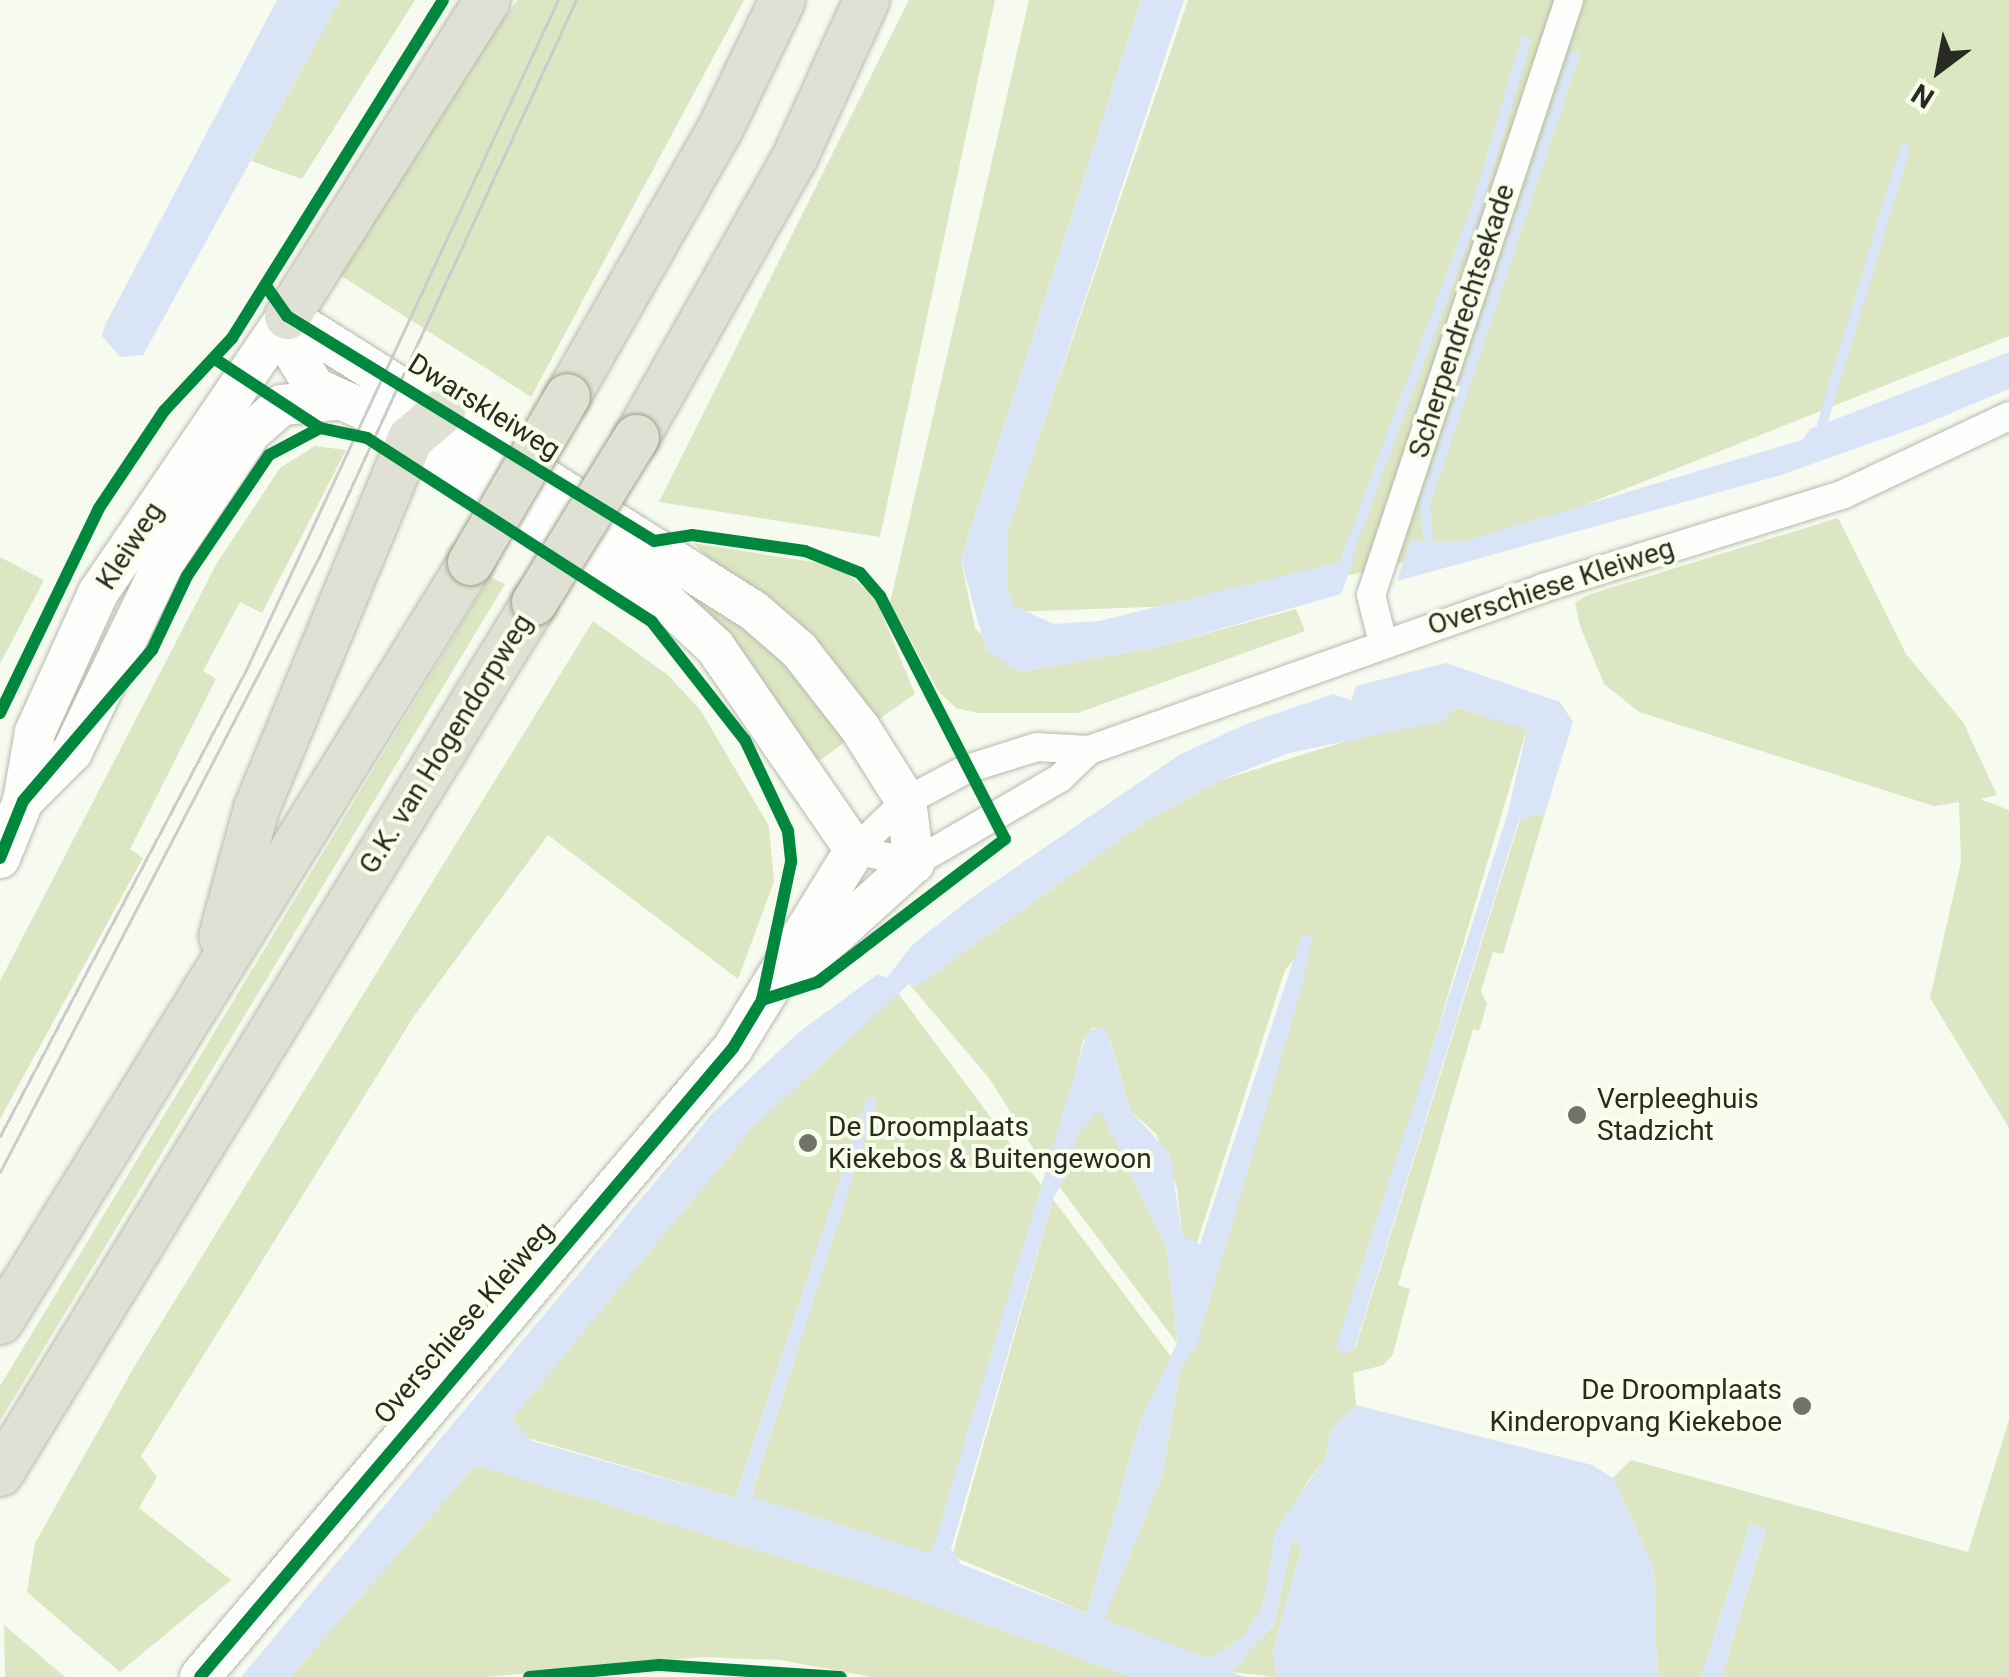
<!DOCTYPE html>
<html>
<head>
<meta charset="utf-8">
<style>
  body { margin:0 }
  #map { position:relative; width:2009px; height:1677px; overflow:hidden; background:#f7faef; font-family:Roboto,sans-serif }
  div>[style] { position:absolute }
  .green>* { inset:0; background:#dde6c2 }
  .water>* { inset:0; background:#dae4f7 }
  .stream>* { height:10px; margin:-5px; padding:0 5px; transform-origin:5px; border-radius:5px; background:#dae4f7 }
  .roads { filter:drop-shadow(0 0 2px #b6b9af) drop-shadow(0 0 2px #b6b9af) }
  .street>* { height:28px; margin:-14px; padding:0 14px; transform-origin:14px; border-radius:14px; background:#fefefd }
  .secondary>* { height:40px; margin:-20px; padding:0 20px; transform-origin:20px; border-radius:20px; background:#fefefd }
  .primary>* { height:45px; margin:-22.5px; padding:0 22.5px; transform-origin:22.5px; border-radius:22.5px; background:#dfe1d4 }
  .tram>* { height:2.5px; margin:-1.25px; padding:0 1.25px; transform-origin:1.25px; border-radius:1.25px; background:#cccdca }
  .bridges { filter:drop-shadow(0 0 2px #9ca186) drop-shadow(0 0 2px #9ca186) }
  .primary-bridge>* { height:45px; margin:-22.5px; padding:0 22.5px; transform-origin:22.5px; border-radius:22.5px; background:#dfe1d4 }
  .cycleway>* { height:12px; margin:-6px; padding:0 6px; transform-origin:6px; border-radius:6px; background:#00873e }
  .dots>* { width:28px; height:28px; translate:-50% -50%; box-sizing:border-box; border:5px solid #f9ffea; border-radius:50% }
  span { translate:-50% -50%; white-space:nowrap; text-align:center; line-height:1.15; -webkit-text-stroke:8px #f9ffea; paint-order:stroke }
  .street-label { font-size:28px; color:#282b21 }
  .poi-label { font-size:28px; color:#282b21 }
  .left { translate:0 -50%; text-align:left }
  .right { translate:-100% -50%; text-align:right }
  .north { position:absolute; left:1889px; top:20px; width:100px; height:100px; -webkit-text-stroke:8px #f9ffea; paint-order:stroke; rotate:212deg; font-size:28px; font-weight:700; line-height:40px; text-align:center; color:#282b21 }
  .north::after { content:''; display:block; margin:auto; width:35px; height:45px; background:#282b21; clip-path:polygon(50% 0,100% 100%,50% 72%,0 100%) }
</style>
</head>
<body>
<div id="map">
  <div class="green">
    <div style="clip-path:polygon(340px 0,415px 0,302px 179px,251px 161px)"></div>
    <div style="clip-path:polygon(518px 0,744px 0,531px 397px,340px 275px,455px 81px)"></div>
    <div style="clip-path:polygon(909px 0,995px 0,880px 537px,659px 502px)"></div>
    <div style="clip-path:polygon(1029px 0,1141px 0,961px 560px,975px 628px,1019px 672px,1158px 647px,1296px 609px,1305px 631px,1078px 713px,977px 713px,956px 708px,939px 692px,890px 603px)"></div>
    <div style="clip-path:polygon(1188px 0,2009px 0,2009px 336px,1507px 536px,1234px 604px,979px 613px)"></div>
    <div style="clip-path:polygon(315px 446px,346px 450px,262px 613px,240px 602px,203px 671px,216px 679px,130px 849px,143px 858px,0 1119px,0 981px,217px 563px,280px 468px)"></div>
    <div style="clip-path:polygon(1838px 518px,1906px 654px,1963px 722px,1997px 795px,1980px 799px,2009px 810px,2009px 1128px,1930px 998px,1961px 862px,1959px 802px,1934px 806px,1639px 712px,1604px 684px,1580px 626px,1575px 602px,1591px 594px)"></div>
    <div style="clip-path:polygon(693px 543px,838px 566px,875px 597px,915px 694px,875px 722px)"></div>
    <div style="clip-path:polygon(0 557px,44px 580px,0 664px)"></div>
    <div style="clip-path:polygon(651px 558px,780px 653px,848px 740px,816px 763px)"></div>
    <div style="clip-path:polygon(490px 577px,505px 584px,0 1421px,0 1386px)"></div>
    <div style="clip-path:polygon(593px 621px,669px 676px,701px 711px,769px 826px,774px 882px,738px 979px,548px 835px,414px 1016px,141px 1456px,157px 1477px,139px 1508px,231px 1580px,120px 1672px,27px 1592px,35px 1543px,137px 1362px)"></div>
    <div style="clip-path:polygon(1456px 707px,1527px 729px,1341px 1355px,1355px 1349px,1520px 819px,1545px 813px,1503px 954px,1493px 952px,1481px 991px,1487px 1004px,1479px 1031px,1473px 1029px,1398px 1285px,1410px 1289px,1393px 1354px,1384px 1365px,1353px 1373px,1356px 1405px,1331px 1430px,1325px 1459px,1306px 1484px,1260px 1612px,1244px 1636px,1210px 1659px,1103px 1620px,1162px 1477px,1180px 1369px,1202px 1325px,1313px 937px,1285px 970px,1196px 1246px,1182px 1236px,1177px 1188px,1156px 1134px,1130px 1110px,1110px 1040px,1094px 1027px,1083px 1041px,1050px 1175px,989px 1078px,909px 984px,917px 986px,1144px 822px,1221px 780px)"></div>
    <div style="clip-path:polygon(898px 993px,1044px 1189px,939px 1547px,931px 1555px,751px 1497px,877px 1098px,867px 1098px,735px 1498px,521px 1436px,512px 1419px,517px 1411px,751px 1129px)"></div>
    <div style="clip-path:polygon(1100px 1109px,1167px 1249px,1177px 1343px,1058px 1185px,1077px 1133px)"></div>
    <div style="clip-path:polygon(1053px 1199px,1172px 1358px,1140px 1422px,1087px 1613px,952px 1556px)"></div>
    <div style="clip-path:polygon(2009px 1420px,2009px 1677px,1721px 1677px,1766px 1530px,1750px 1524px,1701px 1677px,1657px 1677px,1654px 1569px,1613px 1478px,1631px 1460px,1968px 1552px)"></div>
    <div style="clip-path:polygon(476px 1465px,895px 1592px,1133px 1677px,872px 1677px,780px 1660px,702px 1657px,487px 1677px,290px 1677px)"></div>
    <div style="clip-path:polygon(1291px 1540px,1302px 1547px,1273px 1651px,1277px 1677px,1230px 1672px,1275px 1623px)"></div>
    <div style="clip-path:polygon(4px 1625px,65px 1677px,5px 1677px)"></div>
  </div>
  <div class="water">
    <div style="clip-path:polygon(277px 0,340px 0,143px 355px,120px 357px,102px 336px,105px 325px)"></div>
    <div style="clip-path:polygon(1141px 0,1184px 0,1008px 531px,1008px 589px,1014px 606px,1054px 624px,1099px 621px,1355px 558px,1341px 594px,1158px 647px,1019px 672px,986px 650px,961px 560px)"></div>
    <div style="clip-path:polygon(2009px 352px,2009px 389px,1925px 424px,1778px 476px,1397px 581px,1410px 541px,1464px 541px,1802px 440px,1810px 429px)"></div>
    <div style="clip-path:polygon(evenodd,1446px 663px,1560px 702px,1573px 722px,1545px 813px,1519px 819px,1354px 1350px,1341px 1355px,1336px 1345px,1507px 816px,1527px 730px,1457px 707px,1444px 721px,1289px 753px,1221px 780px,1144px 822px,917px 986px,910px 983px,751px 1129px,512px 1419px,532px 1441px,735px 1498px,867px 1097px,878px 1098px,751px 1496px,931px 1554px,1087px 1033px,1100px 1026px,1107px 1032px,1130px 1110px,1170px 1154px,1182px 1236px,1200px 1244px,1302px 934px,1313px 937px,1299px 997px,1197px 1344px,1180px 1369px,1162px 1477px,1104px 1619px,1210px 1659px,1244px 1636px,1263px 1604px,1275px 1530px,1325px 1459px,1331px 1430px,1356px 1405px,1592px 1465px,1613px 1478px,1654px 1569px,1657px 1677px,1277px 1677px,1273px 1651px,1302px 1547px,1292px 1540px,1275px 1622px,1231px 1672px,1245px 1677px,1133px 1677px,895px 1592px,476px 1465px,290px 1677px,241px 1677px,712px 1114px,798px 1033px,878px 974px,887px 978px,912px 945px,970px 899px,1179px 755px,1246px 724px,1333px 694px,1351px 700px,1356px 686px,1446px 663px,1100px 1110px,1167px 1249px,1177px 1343px,1140px 1422px,1087px 1613px,961px 1564px,951px 1549px,1053px 1199px,1073px 1161px,1077px 1133px,1100px 1110px)"></div>
    <div style="clip-path:polygon(1750px 1524px,1766px 1529px,1721px 1677px,1701px 1677px)"></div>
  </div>
  <div class="stream">
    <div style="left:1822px;top:425px;width:288px;rotate:-73.3deg"></div>
    <div style="left:1428px;top:536px;width:32px;rotate:-95deg"></div>
    <div style="left:1425px;top:504px;width:473px;rotate:-71.6deg"></div>
    <div style="left:1346px;top:559px;width:377px;rotate:-69.7deg"></div>
    <div style="left:1477px;top:205px;width:171px;rotate:-73.4deg"></div>
  </div>
  <div class="roads">
    <div class="street">
      <div style="left:1383px;top:643px;width:49px;rotate:-104deg"></div>
      <div style="left:1371px;top:595px;width:627px;rotate:-71.59deg"></div>
      <div style="left:855px;top:850px;width:71px;rotate:-43.9deg"></div>
      <div style="left:906px;top:801px;width:69px;rotate:-27.7deg"></div>
      <div style="left:967px;top:769px;width:73px;rotate:-17.4deg"></div>
      <div style="left:1037px;top:747px;width:52px;rotate:3.3deg"></div>
      <div style="left:1089px;top:750px;width:482px;rotate:-19.6deg"></div>
      <div style="left:1543px;top:588px;width:315px;rotate:-17.3deg"></div>
      <div style="left:1844px;top:494px;width:183px;rotate:-25.3deg"></div>
      <div style="left:855px;top:850px;width:60px;rotate:12.4deg"></div>
      <div style="left:914px;top:863px;width:169px;rotate:-30.2deg"></div>
      <div style="left:1060px;top:778px;width:40px;rotate:-44deg"></div>
    </div>
    <div class="secondary">
      <div style="left:287px;top:316px;width:552px;rotate:32.28deg"></div>
      <div style="left:754px;top:611px;width:60px;rotate:40.9deg"></div>
      <div style="left:799px;top:650px;width:99px;rotate:52deg"></div>
      <div style="left:860px;top:728px;width:86px;rotate:57.8deg"></div>
      <div style="left:906px;top:801px;width:63px;rotate:82.6deg"></div>
      <div style="left:914px;top:863px;width:161px;rotate:137.8deg"></div>
      <div style="left:23px;top:801px;width:69px;rotate:-45deg"></div>
      <div style="left:72px;top:752px;width:209px;rotate:-64.2deg"></div>
      <div style="left:163px;top:564px;width:159px;rotate:-56.3deg"></div>
      <div style="left:251px;top:432px;width:41px;rotate:-41.1deg"></div>
      <div style="left:282px;top:405px;width:52px;rotate:-5.5deg"></div>
      <div style="left:0;top:858px;width:61px;rotate:-68deg"></div>
      <div style="left:23px;top:801px;width:70px;rotate:-80.1deg"></div>
      <div style="left:35px;top:732px;width:153px;rotate:-65.6deg"></div>
      <div style="left:98px;top:593px;width:335px;rotate:-55.7deg"></div>
      <div style="left:200px;top:1677px;width:824px;rotate:-49.72deg"></div>
      <div style="left:733px;top:1048px;width:233px;rotate:-58.4deg"></div>
      <div style="left:855px;top:850px;width:247px;rotate:-124.6deg"></div>
      <div style="left:715px;top:647px;width:69px;rotate:-137.3deg"></div>
      <div style="left:664px;top:600px;width:354px;rotate:-147.6deg"></div>
      <div style="left:365px;top:410px;width:55px;rotate:-156.3deg"></div>
      <div style="left:315px;top:388px;width:52px;rotate:-121deg"></div>
      <div style="left:288px;top:343px;width:27px;rotate:-92deg"></div>
    </div>
    <div class="primary">
      <div style="left:287px;top:316px;width:374px;rotate:-57.7deg"></div>
      <div style="left:567px;top:396px;width:311px;rotate:-60.3deg"></div>
      <div style="left:721px;top:126px;width:140px;rotate:-64.2deg"></div>
      <div style="left:636px;top:437px;width:321px;rotate:-60.5deg"></div>
      <div style="left:794px;top:158px;width:174px;rotate:-65.5deg"></div>
      <div style="left:221px;top:936px;width:133px;rotate:-74.7deg"></div>
      <div style="left:256px;top:808px;width:401px;rotate:-67.4deg"></div>
      <div style="left:410px;top:438px;width:42px;rotate:-40.2deg"></div>
      <div style="left:0;top:1321px;width:893px;rotate:-58.23deg"></div>
      <div style="left:0;top:1473px;width:1022px;rotate:-58.49deg"></div>
    </div>
  </div>
  <div class="tram">
    <div style="left:0;top:1136px;width:525px;rotate:-62.17deg"></div>
    <div style="left:245px;top:672px;width:741px;rotate:-65.03deg"></div>
    <div style="left:0;top:1172px;width:693px;rotate:-62.58deg"></div>
    <div style="left:319px;top:557px;width:613px;rotate:-65.23deg"></div>
  </div>
  <div class="bridges">
    <div class="primary-bridge">
      <div style="left:470px;top:562px;width:192px;rotate:-59.7deg"></div>
      <div style="left:534px;top:602px;width:194px;rotate:-58.3deg"></div>
    </div>
  </div>
  <div class="cycleway">
    <div style="left:266px;top:286px;width:37px;rotate:55deg"></div>
    <div style="left:287px;top:316px;width:430px;rotate:31.5deg"></div>
    <div style="left:654px;top:541px;width:38px;rotate:-9deg"></div>
    <div style="left:692px;top:535px;width:114px;rotate:8.1deg"></div>
    <div style="left:805px;top:551px;width:59px;rotate:21.8deg"></div>
    <div style="left:860px;top:573px;width:30px;rotate:49deg"></div>
    <div style="left:880px;top:596px;width:273px;rotate:62.8deg"></div>
    <div style="left:1005px;top:839px;width:235px;rotate:142.6deg"></div>
    <div style="left:818px;top:982px;width:59px;rotate:162.2deg"></div>
    <div style="left:215px;top:359px;width:126px;rotate:33.3deg"></div>
    <div style="left:0;top:713px;width:228px;rotate:-64.2deg"></div>
    <div style="left:99px;top:508px;width:117px;rotate:-56.2deg"></div>
    <div style="left:164px;top:411px;width:100px;rotate:-47deg"></div>
    <div style="left:232px;top:338px;width:398px;rotate:-58deg"></div>
    <div style="left:0;top:858px;width:61px;rotate:-68deg"></div>
    <div style="left:23px;top:801px;width:199px;rotate:-49.5deg"></div>
    <div style="left:152px;top:650px;width:82px;rotate:-64.7deg"></div>
    <div style="left:187px;top:576px;width:146px;rotate:-55.9deg"></div>
    <div style="left:269px;top:455px;width:58px;rotate:-27.9deg"></div>
    <div style="left:320px;top:428px;width:48px;rotate:12deg"></div>
    <div style="left:367px;top:438px;width:339px;rotate:32.8deg"></div>
    <div style="left:652px;top:622px;width:150px;rotate:51.8deg"></div>
    <div style="left:745px;top:740px;width:101px;rotate:64.7deg"></div>
    <div style="left:788px;top:831px;width:31px;rotate:84deg"></div>
    <div style="left:791px;top:862px;width:141px;rotate:101.9deg"></div>
    <div style="left:762px;top:1000px;width:56px;rotate:121.1deg"></div>
    <div style="left:733px;top:1048px;width:824px;rotate:130.28deg"></div>
    <div style="left:529px;top:1677px;width:131px;rotate:-5.3deg"></div>
    <div style="left:659px;top:1665px;width:182px;rotate:3.8deg"></div>
  </div>
  <div class="dots">
    <div style="left:1577px;top:1115px;background:#707369"></div>
    <div style="left:808px;top:1143px;background:#707369"></div>
    <div style="left:1802px;top:1406px;background:#707369"></div>
  </div>
  <div class="street-label">
    <span style="left:1462px;top:321px;rotate:-72deg">Scherpendrechtsekade</span>
    <span style="left:484px;top:407px;rotate:32deg">Dwarskleiweg</span>
    <span style="left:130px;top:546px;rotate:-57deg">Kleiweg</span>
    <span style="left:1551px;top:587px;rotate:-18deg">Overschiese Kleiweg</span>
    <span style="left:446px;top:744px;rotate:-58deg">G.K. van Hogendorpweg</span>
    <span style="left:464px;top:1323px;rotate:-49deg">Overschiese Kleiweg</span>
  </div>
  <div class="poi-label">
    <span class="left" style="left:1597px;top:1115px">Verpleeghuis<br>Stadzicht</span>
    <span class="left" style="left:828px;top:1143px">De Droomplaats<br>Kiekebos &amp; Buitengewoon</span>
    <span class="right" style="left:1782px;top:1406px">De Droomplaats<br>Kinderopvang Kiekeboe</span>
  </div>
  <div class="north">N</div>
</div>
</body>
</html>
